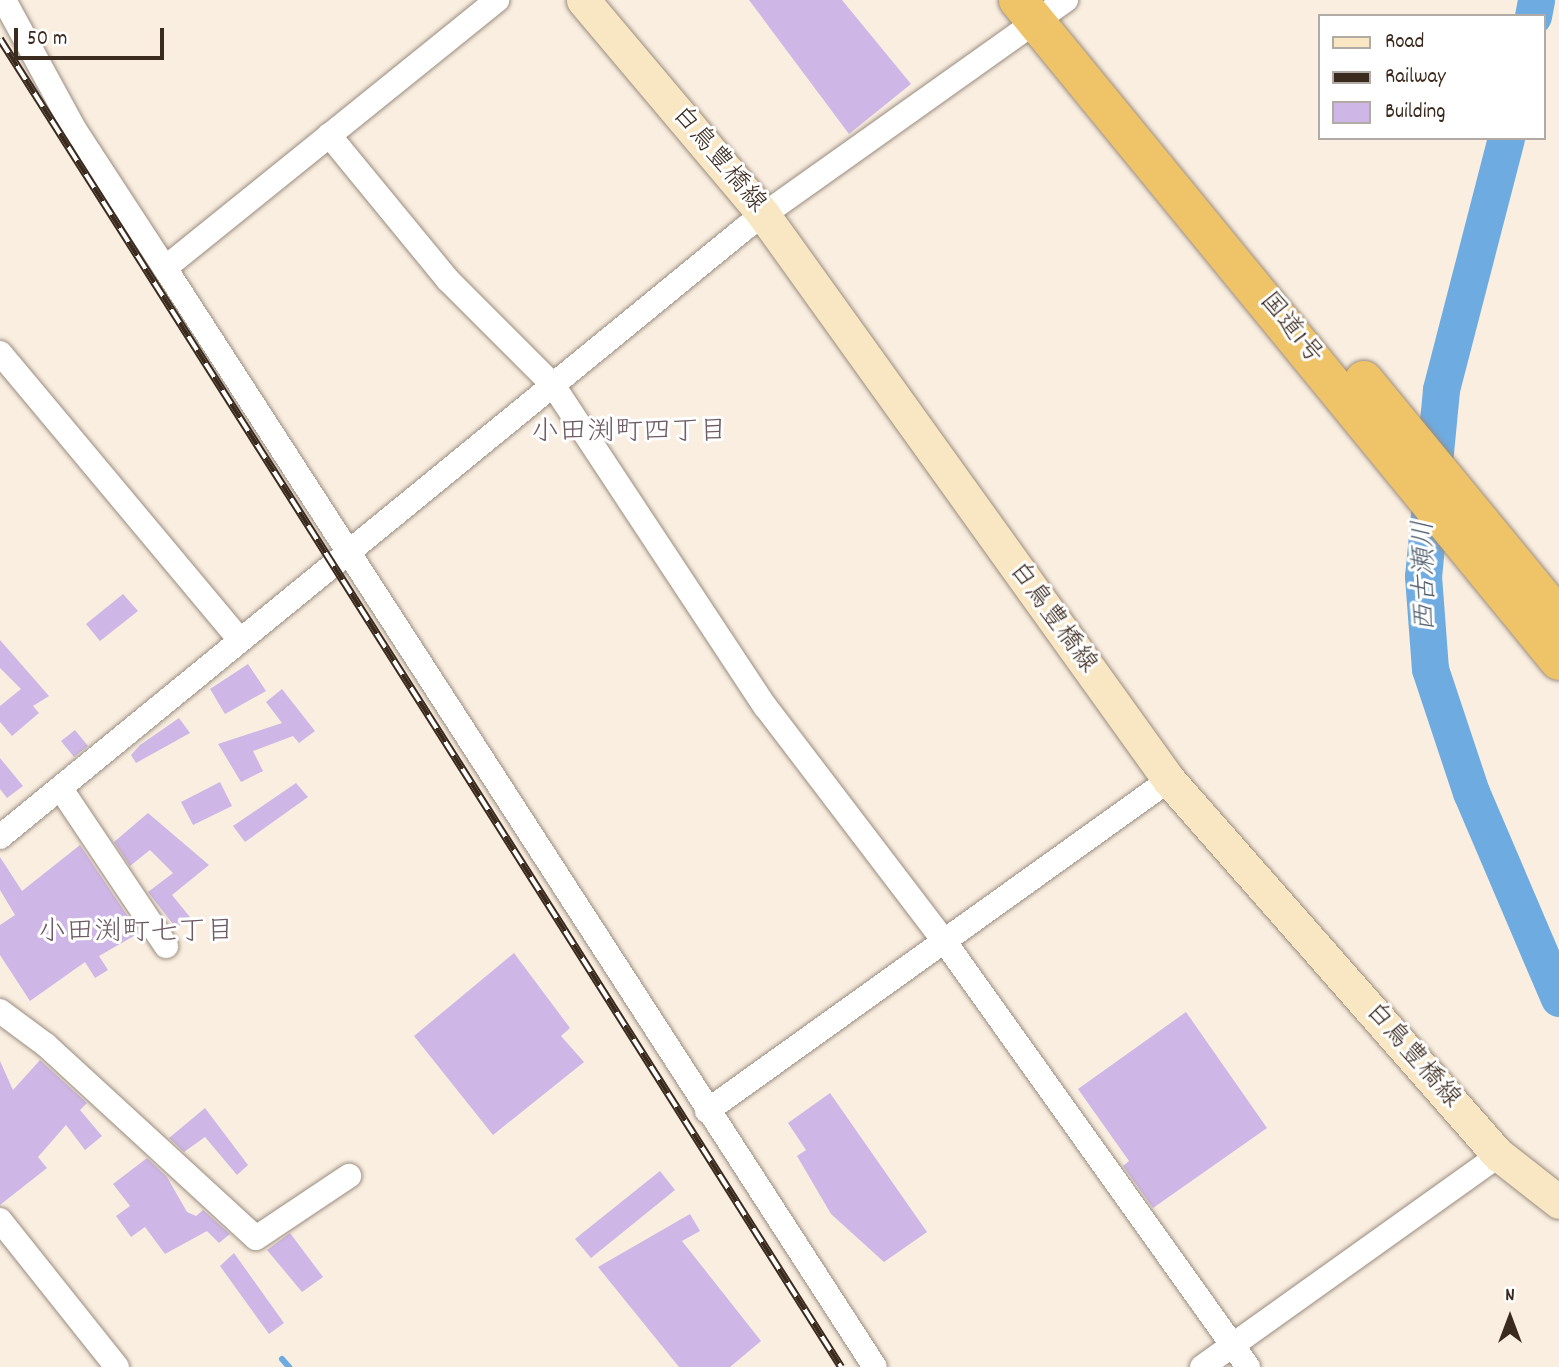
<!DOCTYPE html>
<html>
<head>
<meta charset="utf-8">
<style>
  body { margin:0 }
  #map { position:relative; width:1559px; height:1367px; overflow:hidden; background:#f9eee0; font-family:Dekko,"Klee One",sans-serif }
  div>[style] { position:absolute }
  .stream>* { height:6px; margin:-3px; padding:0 3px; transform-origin:3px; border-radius:3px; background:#6eabe0 }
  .river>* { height:37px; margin:-18.5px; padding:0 18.5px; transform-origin:18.5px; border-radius:18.5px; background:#6eabe0 }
  .building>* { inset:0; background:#ceb7e6 }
  .roads { filter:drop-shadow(0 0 2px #9a8c7f) drop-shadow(0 0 2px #9a8c7f) }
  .minor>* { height:24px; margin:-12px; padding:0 12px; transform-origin:12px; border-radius:12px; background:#fff }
  .secondary>* { height:33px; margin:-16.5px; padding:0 16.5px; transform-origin:16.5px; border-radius:16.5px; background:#f9e7c3 }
  .trunk>* { height:38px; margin:-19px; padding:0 19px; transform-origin:19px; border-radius:19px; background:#efc469 }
  .rail>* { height:8px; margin-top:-4px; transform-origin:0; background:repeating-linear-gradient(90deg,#fff 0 16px,#3b2a1e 0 32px); box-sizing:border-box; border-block:2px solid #3b2a1e }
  span { translate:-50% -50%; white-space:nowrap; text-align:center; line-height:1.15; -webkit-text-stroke:6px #fff; paint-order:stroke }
  .street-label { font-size:26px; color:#3b2a1e }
  .neighbourhood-label { font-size:28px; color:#6e5b64 }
  .water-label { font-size:28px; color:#4f5e6c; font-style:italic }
  .legend { position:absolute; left:1318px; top:14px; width:228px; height:126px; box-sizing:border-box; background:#fff; border:2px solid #b1aaa5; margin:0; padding:9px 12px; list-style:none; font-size:21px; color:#3b2a1e }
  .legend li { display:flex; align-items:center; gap:14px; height:35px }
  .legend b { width:35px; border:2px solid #b1aaa5 }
  .north { position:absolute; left:1475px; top:1283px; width:70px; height:70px; -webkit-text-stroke:5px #fff; paint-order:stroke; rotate:0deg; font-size:19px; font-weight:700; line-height:28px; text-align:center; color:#3b2a1e }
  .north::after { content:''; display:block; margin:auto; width:24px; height:32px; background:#3b2a1e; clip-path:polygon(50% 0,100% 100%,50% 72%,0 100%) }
  .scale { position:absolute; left:14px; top:28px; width:150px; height:32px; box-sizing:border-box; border:4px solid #3b2a1e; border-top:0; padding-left:9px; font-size:21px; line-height:24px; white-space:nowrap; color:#3b2a1e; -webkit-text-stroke:5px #fff; paint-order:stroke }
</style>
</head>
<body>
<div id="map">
  <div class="stream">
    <div style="left:282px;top:1359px;width:11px;rotate:49deg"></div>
  </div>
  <div class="river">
    <div style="left:1533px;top:16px;width:16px;rotate:-79deg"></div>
    <div style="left:1506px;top:138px;width:260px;rotate:104.5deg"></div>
    <div style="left:1441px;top:390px;width:187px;rotate:95.5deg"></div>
    <div style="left:1423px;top:576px;width:93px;rotate:85.7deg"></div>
    <div style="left:1430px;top:669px;width:130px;rotate:71.6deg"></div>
    <div style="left:1471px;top:792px;width:224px;rotate:66.9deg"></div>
  </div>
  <div class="building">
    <div style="clip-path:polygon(749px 0,842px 0,911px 84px,849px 134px)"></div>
    <div style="clip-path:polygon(123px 594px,138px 611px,100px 641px,86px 624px)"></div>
    <div style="clip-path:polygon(0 640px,49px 696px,33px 706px,39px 713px,12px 736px,0 722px,0 706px,21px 689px,0 668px)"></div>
    <div style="clip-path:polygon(248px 664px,266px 691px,225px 714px,210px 689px)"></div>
    <div style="clip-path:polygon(282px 689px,315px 731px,299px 743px,293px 736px,253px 751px,263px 771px,241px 782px,218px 744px,282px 723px,266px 702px)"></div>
    <div style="clip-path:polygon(179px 718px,190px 733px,136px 763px,131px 755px,140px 745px)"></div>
    <div style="clip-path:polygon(75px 730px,88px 746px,74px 757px,61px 741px)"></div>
    <div style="clip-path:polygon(0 758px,23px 786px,7px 798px,0 789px)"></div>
    <div style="clip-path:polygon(220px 782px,232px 806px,193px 825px,181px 802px)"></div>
    <div style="clip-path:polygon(296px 783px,308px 797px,245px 842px,233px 826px)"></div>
    <div style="clip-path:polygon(148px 813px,209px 865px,172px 895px,190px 917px,176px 928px,148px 892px,173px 873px,150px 850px,130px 866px,114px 842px)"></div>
    <div style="clip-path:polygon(80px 845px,139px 933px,99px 956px,108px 970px,95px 978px,85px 962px,30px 1001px,0 955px,0 925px,15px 915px,0 890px,0 857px,22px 891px)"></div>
    <div style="clip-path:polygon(514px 953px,570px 1028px,561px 1036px,584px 1062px,493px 1135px,414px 1036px)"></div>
    <div style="clip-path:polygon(1186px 1012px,1267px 1128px,1153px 1208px,1123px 1166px,1129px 1161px,1078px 1089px)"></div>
    <div style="clip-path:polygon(40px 1060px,87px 1103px,80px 1110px,102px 1136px,85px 1150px,66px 1125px,38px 1157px,47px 1168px,0 1205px,0 1061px,13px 1090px)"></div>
    <div style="clip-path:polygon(830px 1093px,927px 1232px,884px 1262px,831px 1214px,797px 1156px,806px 1150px,788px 1123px)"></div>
    <div style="clip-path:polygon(205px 1108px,248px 1165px,237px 1175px,205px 1137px,184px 1152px,169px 1138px)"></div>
    <div style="clip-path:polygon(147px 1158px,167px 1177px,187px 1212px,196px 1216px,203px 1210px,230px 1234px,219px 1243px,207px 1231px,165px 1254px,145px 1227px,131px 1237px,116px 1216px,130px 1206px,113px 1184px)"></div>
    <div style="clip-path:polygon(660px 1171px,675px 1190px,591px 1258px,575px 1239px)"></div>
    <div style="clip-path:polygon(690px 1214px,700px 1231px,682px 1241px,761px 1341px,730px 1367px,679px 1367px,598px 1267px)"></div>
    <div style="clip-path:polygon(290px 1233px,323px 1277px,302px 1292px,267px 1250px)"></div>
    <div style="clip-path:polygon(234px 1253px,284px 1323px,269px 1334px,220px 1266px)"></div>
  </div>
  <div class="roads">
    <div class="minor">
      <div style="left:4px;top:0;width:148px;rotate:61.4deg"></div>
      <div style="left:75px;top:130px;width:165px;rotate:56.9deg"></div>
      <div style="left:165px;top:268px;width:427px;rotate:-38.9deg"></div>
      <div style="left:329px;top:135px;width:188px;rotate:50.6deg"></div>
      <div style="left:448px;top:280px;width:148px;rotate:45deg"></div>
      <div style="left:553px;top:385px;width:385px;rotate:56.6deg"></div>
      <div style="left:765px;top:706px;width:297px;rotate:52.7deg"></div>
      <div style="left:945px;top:942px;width:522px;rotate:54.51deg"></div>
      <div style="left:165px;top:268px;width:1308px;rotate:57.14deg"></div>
      <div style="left:0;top:353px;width:374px;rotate:50.1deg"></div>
      <div style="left:61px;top:789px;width:189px;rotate:56.2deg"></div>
      <div style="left:0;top:837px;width:962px;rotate:-39.26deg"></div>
      <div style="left:745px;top:228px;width:394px;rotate:-35.4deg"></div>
      <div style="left:0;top:1011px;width:57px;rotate:36.5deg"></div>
      <div style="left:46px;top:1045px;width:285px;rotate:42.6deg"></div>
      <div style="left:256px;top:1238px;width:112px;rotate:-33.7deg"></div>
      <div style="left:707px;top:1111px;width:568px;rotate:-35.62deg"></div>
      <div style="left:0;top:1220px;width:188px;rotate:51.5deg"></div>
      <div style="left:1202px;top:1367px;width:365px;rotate:-35.5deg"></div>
    </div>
    <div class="secondary">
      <div style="left:583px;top:0;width:280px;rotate:49.9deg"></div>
      <div style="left:763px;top:214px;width:697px;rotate:54.35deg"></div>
      <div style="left:1169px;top:780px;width:500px;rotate:48.7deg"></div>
      <div style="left:1499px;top:1155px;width:76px;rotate:38.1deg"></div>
    </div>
    <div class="trunk">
      <div style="left:1018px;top:0;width:854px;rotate:50.7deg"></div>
      <div style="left:1364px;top:380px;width:307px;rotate:50.6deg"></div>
    </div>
  </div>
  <div class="rail">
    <div style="left:0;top:39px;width:1572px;rotate:57.65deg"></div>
  </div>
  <div class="street-label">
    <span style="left:718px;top:160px;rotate:50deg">白鳥豊橋線</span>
    <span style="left:1290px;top:329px;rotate:51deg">国道1号</span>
    <span style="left:1052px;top:618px;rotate:54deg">白鳥豊橋線</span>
    <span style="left:1412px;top:1056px;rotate:49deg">白鳥豊橋線</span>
  </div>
  <div class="neighbourhood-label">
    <span style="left:629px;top:434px">小田渕町四丁目</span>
    <span style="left:136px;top:934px">小田渕町七丁目</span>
  </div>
  <div class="water-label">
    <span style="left:1427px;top:576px;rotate:-91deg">西古瀬川</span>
  </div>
  <ul class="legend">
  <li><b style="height:9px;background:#f9e7c3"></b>Road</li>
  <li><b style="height:9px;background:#3b2a1e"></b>Railway</li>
  <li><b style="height:19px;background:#ceb7e6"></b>Building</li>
  </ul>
  <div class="north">N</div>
  <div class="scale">50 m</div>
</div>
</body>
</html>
